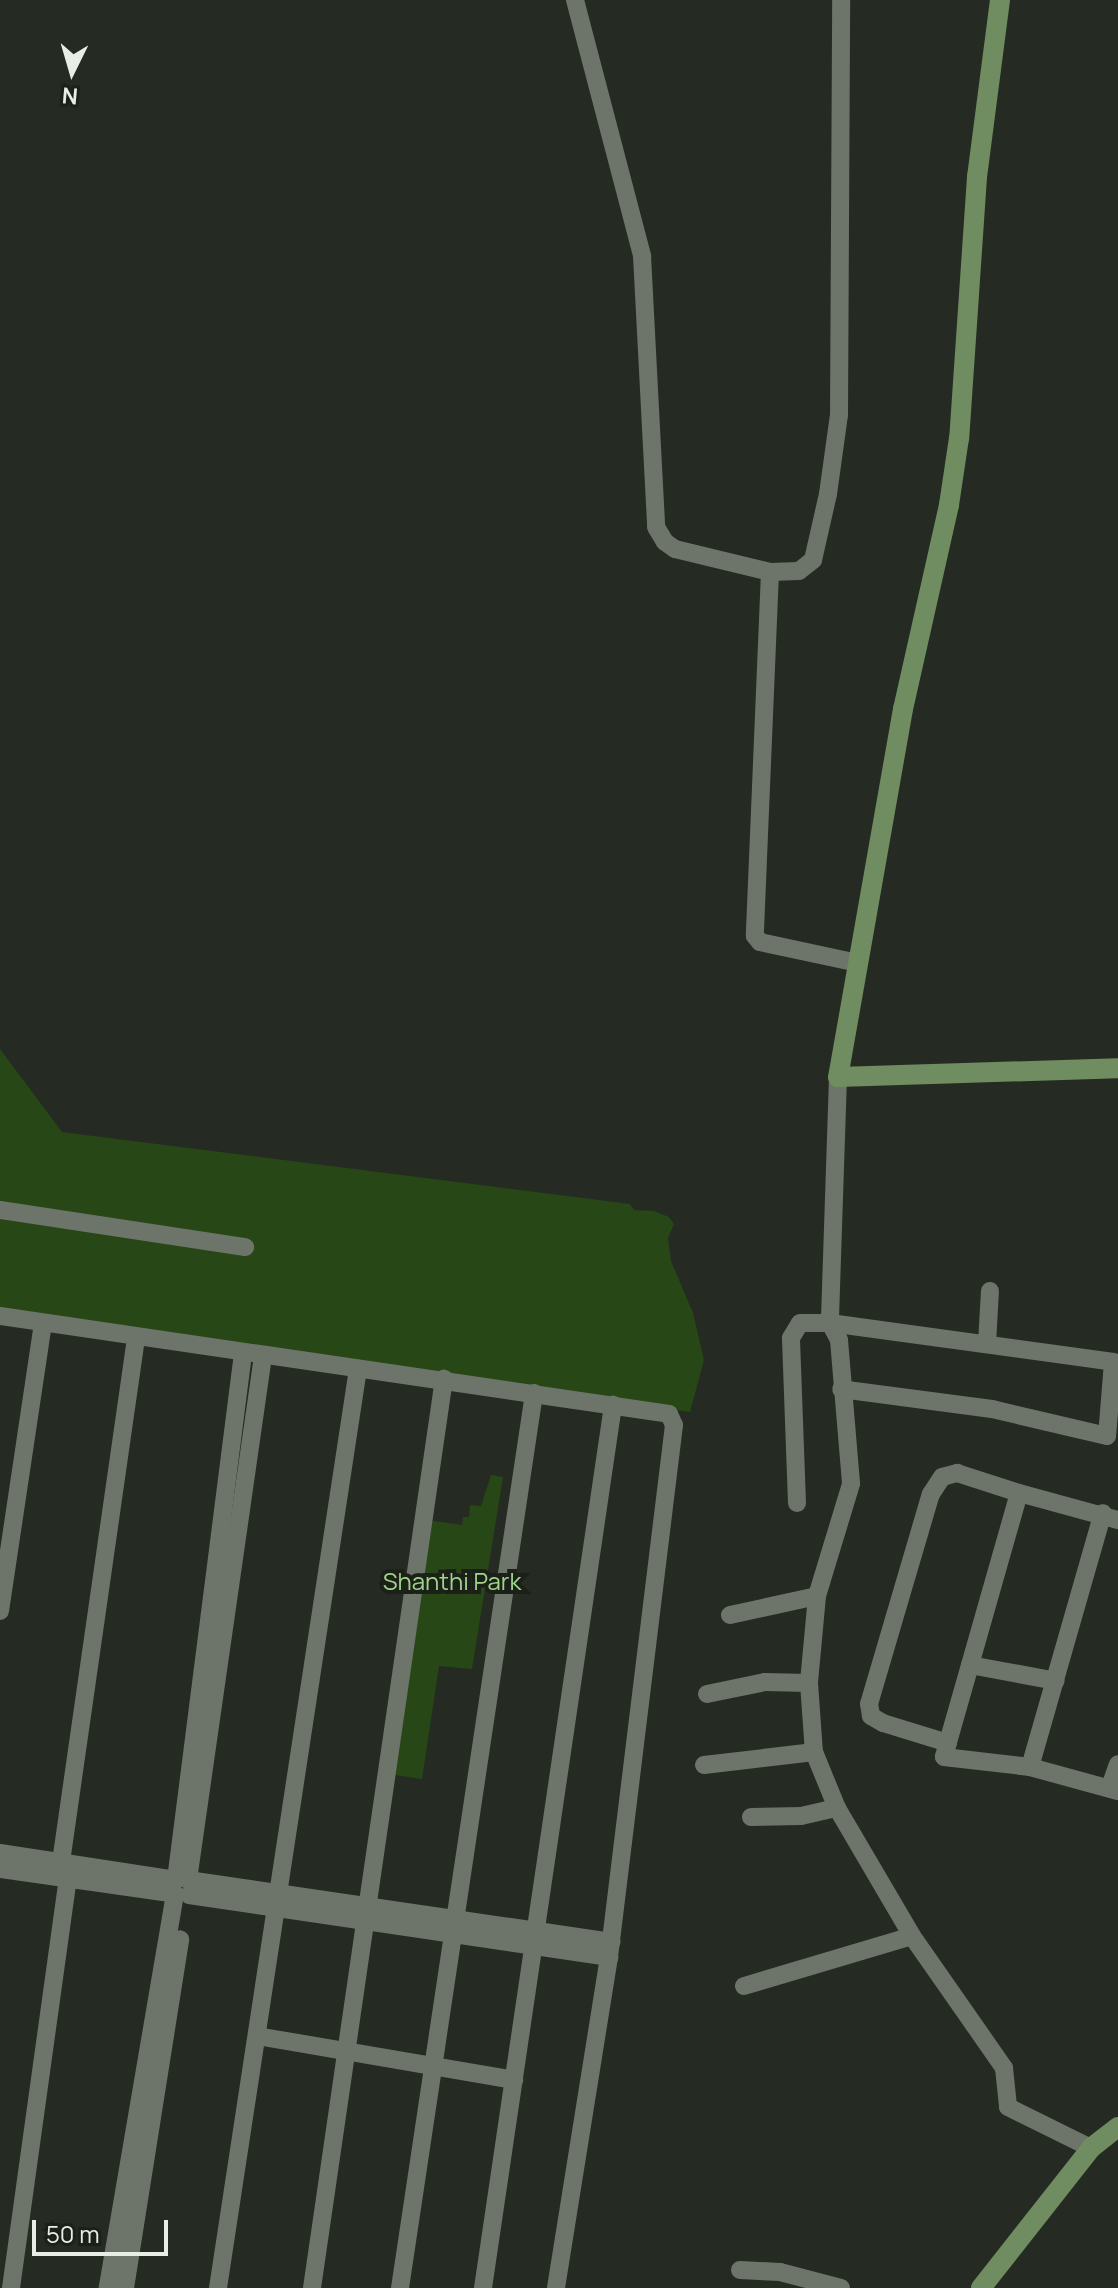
<!DOCTYPE html>
<html>
<head>
<meta charset="utf-8">
<style>
  body { margin:0 }
  #map { position:relative; width:1118px; height:2288px; overflow:hidden; background:#252b22; font-family:Manrope,sans-serif }
  div>[style] { position:absolute }
  .green>* { inset:0; background:#274717 }
  .street>* { height:18px; margin:-9px; padding:0 9px; transform-origin:9px; border-radius:9px; background:#6d746a }
  .secondary>* { height:20px; margin:-10px; padding:0 10px; transform-origin:10px; border-radius:10px; background:#6f8d60 }
  span { translate:-50% -50%; white-space:nowrap; text-align:center; line-height:1.15; -webkit-text-stroke:8px #1b2118; paint-order:stroke }
  .park-label { font-size:24px; color:#a0d489 }
  .north { position:absolute; left:32px; top:32px; width:80px; height:80px; -webkit-text-stroke:6px #1b2118; paint-order:stroke; rotate:185deg; font-size:22px; font-weight:700; line-height:32px; text-align:center; color:#e8ede6 }
  .north::after { content:''; display:block; margin:auto; width:28px; height:36px; background:#e8ede6; clip-path:polygon(50% 0,100% 100%,50% 72%,0 100%) }
  .scale { position:absolute; left:32px; top:2220px; width:136px; height:36px; box-sizing:border-box; border:4px solid #e8ede6; border-top:0; padding-left:10px; font-size:24px; line-height:28px; white-space:nowrap; color:#e8ede6; -webkit-text-stroke:6px #1b2118; paint-order:stroke }
</style>
</head>
<body>
<div id="map">
  <div class="green">
    <div style="clip-path:polygon(0 1049px,62px 1132px,630px 1204px,634px 1210px,654px 1211px,669px 1217px,674px 1224px,668px 1238px,671px 1261px,693px 1313px,704px 1360px,690px 1412px,0 1310px)"></div>
    <div style="clip-path:polygon(491px 1475px,503px 1477px,472px 1669px,439px 1666px,422px 1779px,389px 1774px,427px 1520px,462px 1525px,463px 1517px,469px 1517px,470px 1505px,481px 1506px)"></div>
  </div>
  <div class="street">
    <div style="left:575px;top:0;width:265px;rotate:75.3deg"></div>
    <div style="left:642px;top:256px;width:271px;rotate:87deg"></div>
    <div style="left:656px;top:527px;width:17px;rotate:59deg"></div>
    <div style="left:665px;top:542px;width:12px;rotate:35deg"></div>
    <div style="left:675px;top:549px;width:98px;rotate:13.6deg"></div>
    <div style="left:770px;top:572px;width:364px;rotate:92.4deg"></div>
    <div style="left:755px;top:936px;width:8px;rotate:50deg"></div>
    <div style="left:760px;top:942px;width:100px;rotate:12.1deg"></div>
    <div style="left:770px;top:572px;width:29px;rotate:-2deg"></div>
    <div style="left:799px;top:571px;width:18px;rotate:-38deg"></div>
    <div style="left:813px;top:560px;width:68px;rotate:-77.2deg"></div>
    <div style="left:828px;top:494px;width:80px;rotate:-82.1deg"></div>
    <div style="left:839px;top:415px;width:415px;rotate:-89.7deg"></div>
    <div style="left:838px;top:1077px;width:246px;rotate:91.9deg"></div>
    <div style="left:830px;top:1323px;width:19px;rotate:62deg"></div>
    <div style="left:839px;top:1340px;width:144px;rotate:85.2deg"></div>
    <div style="left:851px;top:1484px;width:117px;rotate:106.9deg"></div>
    <div style="left:817px;top:1596px;width:87px;rotate:95.3deg"></div>
    <div style="left:809px;top:1683px;width:69px;rotate:85.9deg"></div>
    <div style="left:814px;top:1752px;width:61px;rotate:67.7deg"></div>
    <div style="left:837px;top:1808px;width:148px;rotate:59.6deg"></div>
    <div style="left:912px;top:1936px;width:161px;rotate:55.1deg"></div>
    <div style="left:1004px;top:2068px;width:39px;rotate:84deg"></div>
    <div style="left:1008px;top:2107px;width:93px;rotate:26.3deg"></div>
    <div style="left:0;top:1210px;width:248px;rotate:8.6deg"></div>
    <div style="left:0;top:1316px;width:676px;rotate:8.33deg"></div>
    <div style="left:669px;top:1414px;width:12px;rotate:66deg"></div>
    <div style="left:674px;top:1425px;width:536px;rotate:96.97deg"></div>
    <div style="left:609px;top:1957px;width:335px;rotate:99.1deg"></div>
    <div style="left:987px;top:1344px;width:53px;rotate:-86.8deg"></div>
    <div style="left:263px;top:1356px;width:529px;rotate:98.15deg"></div>
    <div style="left:188px;top:1880px;width:428px;rotate:8.3deg"></div>
    <div style="left:797px;top:1503px;width:165px;rotate:-92.1deg"></div>
    <div style="left:791px;top:1338px;width:17px;rotate:-59deg"></div>
    <div style="left:800px;top:1323px;width:30px"></div>
    <div style="left:830px;top:1323px;width:286px;rotate:7.8deg"></div>
    <div style="left:1113px;top:1362px;width:74px;rotate:94.6deg"></div>
    <div style="left:1107px;top:1436px;width:118px;rotate:-166.8deg"></div>
    <div style="left:992px;top:1409px;width:152px;rotate:-172.5deg"></div>
    <div style="left:1118px;top:1520px;width:103px;rotate:-164.7deg"></div>
    <div style="left:1019px;top:1493px;width:274px;rotate:105.9deg"></div>
    <div style="left:944px;top:1757px;width:87px;rotate:6.6deg"></div>
    <div style="left:1030px;top:1767px;width:91px;rotate:15.3deg"></div>
    <div style="left:0;top:1611px;width:291px;rotate:-81.5deg"></div>
    <div style="left:730px;top:1615px;width:89px;rotate:-12.3deg"></div>
    <div style="left:970px;top:1665px;width:87px;rotate:10.5deg"></div>
    <div style="left:707px;top:1694px;width:59px;rotate:-11.7deg"></div>
    <div style="left:765px;top:1682px;width:44px;rotate:1.3deg"></div>
    <div style="left:948px;top:1743px;width:68px;rotate:-162.9deg"></div>
    <div style="left:883px;top:1723px;width:14px;rotate:-150deg"></div>
    <div style="left:871px;top:1716px;width:12px;rotate:-99deg"></div>
    <div style="left:869px;top:1704px;width:219px;rotate:-73.6deg"></div>
    <div style="left:931px;top:1494px;width:20px;rotate:-57deg"></div>
    <div style="left:942px;top:1477px;width:16px;rotate:-15deg"></div>
    <div style="left:957px;top:1473px;width:65px;rotate:17.9deg"></div>
    <div style="left:704px;top:1765px;width:111px;rotate:-6.7deg"></div>
    <div style="left:1030px;top:1767px;width:264px;rotate:-74deg"></div>
    <div style="left:1110px;top:1787px;width:24px;rotate:-71deg"></div>
    <div style="left:751px;top:1817px;width:50px;rotate:-1.1deg"></div>
    <div style="left:801px;top:1816px;width:37px;rotate:-13deg"></div>
    <div style="left:0;top:1853px;width:178px;rotate:8.7deg"></div>
    <div style="left:176px;top:1880px;width:531px;rotate:-82.75deg"></div>
    <div style="left:61px;top:1862px;width:529px;rotate:-81.85deg"></div>
    <div style="left:0;top:1869px;width:177px;rotate:8.1deg"></div>
    <div style="left:175px;top:1894px;width:400px;rotate:99.7deg"></div>
    <div style="left:189px;top:1895px;width:425px;rotate:8.4deg"></div>
    <div style="left:744px;top:1986px;width:175px;rotate:-16.6deg"></div>
    <div style="left:257px;top:2036px;width:261px;rotate:9.7deg"></div>
    <div style="left:740px;top:2270px;width:40px;rotate:2.9deg"></div>
    <div style="left:780px;top:2272px;width:63px;rotate:14.7deg"></div>
    <div style="left:11px;top:2288px;width:413px;rotate:-82.1deg"></div>
    <div style="left:125px;top:2288px;width:353px;rotate:-81deg"></div>
    <div style="left:218px;top:2288px;width:930px;rotate:-81.34deg"></div>
    <div style="left:312px;top:2288px;width:919px;rotate:-81.74deg"></div>
    <div style="left:400px;top:2288px;width:905px;rotate:-81.48deg"></div>
    <div style="left:483px;top:2288px;width:893px;rotate:-81.62deg"></div>
  </div>
  <div class="secondary">
    <div style="left:1000px;top:0;width:178px;rotate:97.4deg"></div>
    <div style="left:977px;top:177px;width:262px;rotate:93.9deg"></div>
    <div style="left:959px;top:438px;width:68px;rotate:98.5deg"></div>
    <div style="left:949px;top:505px;width:209px;rotate:102.7deg"></div>
    <div style="left:903px;top:709px;width:374px;rotate:100deg"></div>
    <div style="left:838px;top:1077px;width:280px;rotate:-1.8deg"></div>
    <div style="left:981px;top:2288px;width:178px;rotate:-51.8deg"></div>
    <div style="left:1091px;top:2148px;width:34px;rotate:-38deg"></div>
  </div>
  <div class="park-label">
    <span style="left:452px;top:1581px">Shanthi Park</span>
  </div>
  <div class="north">N</div>
  <div class="scale">50 m</div>
</div>
</body>
</html>
